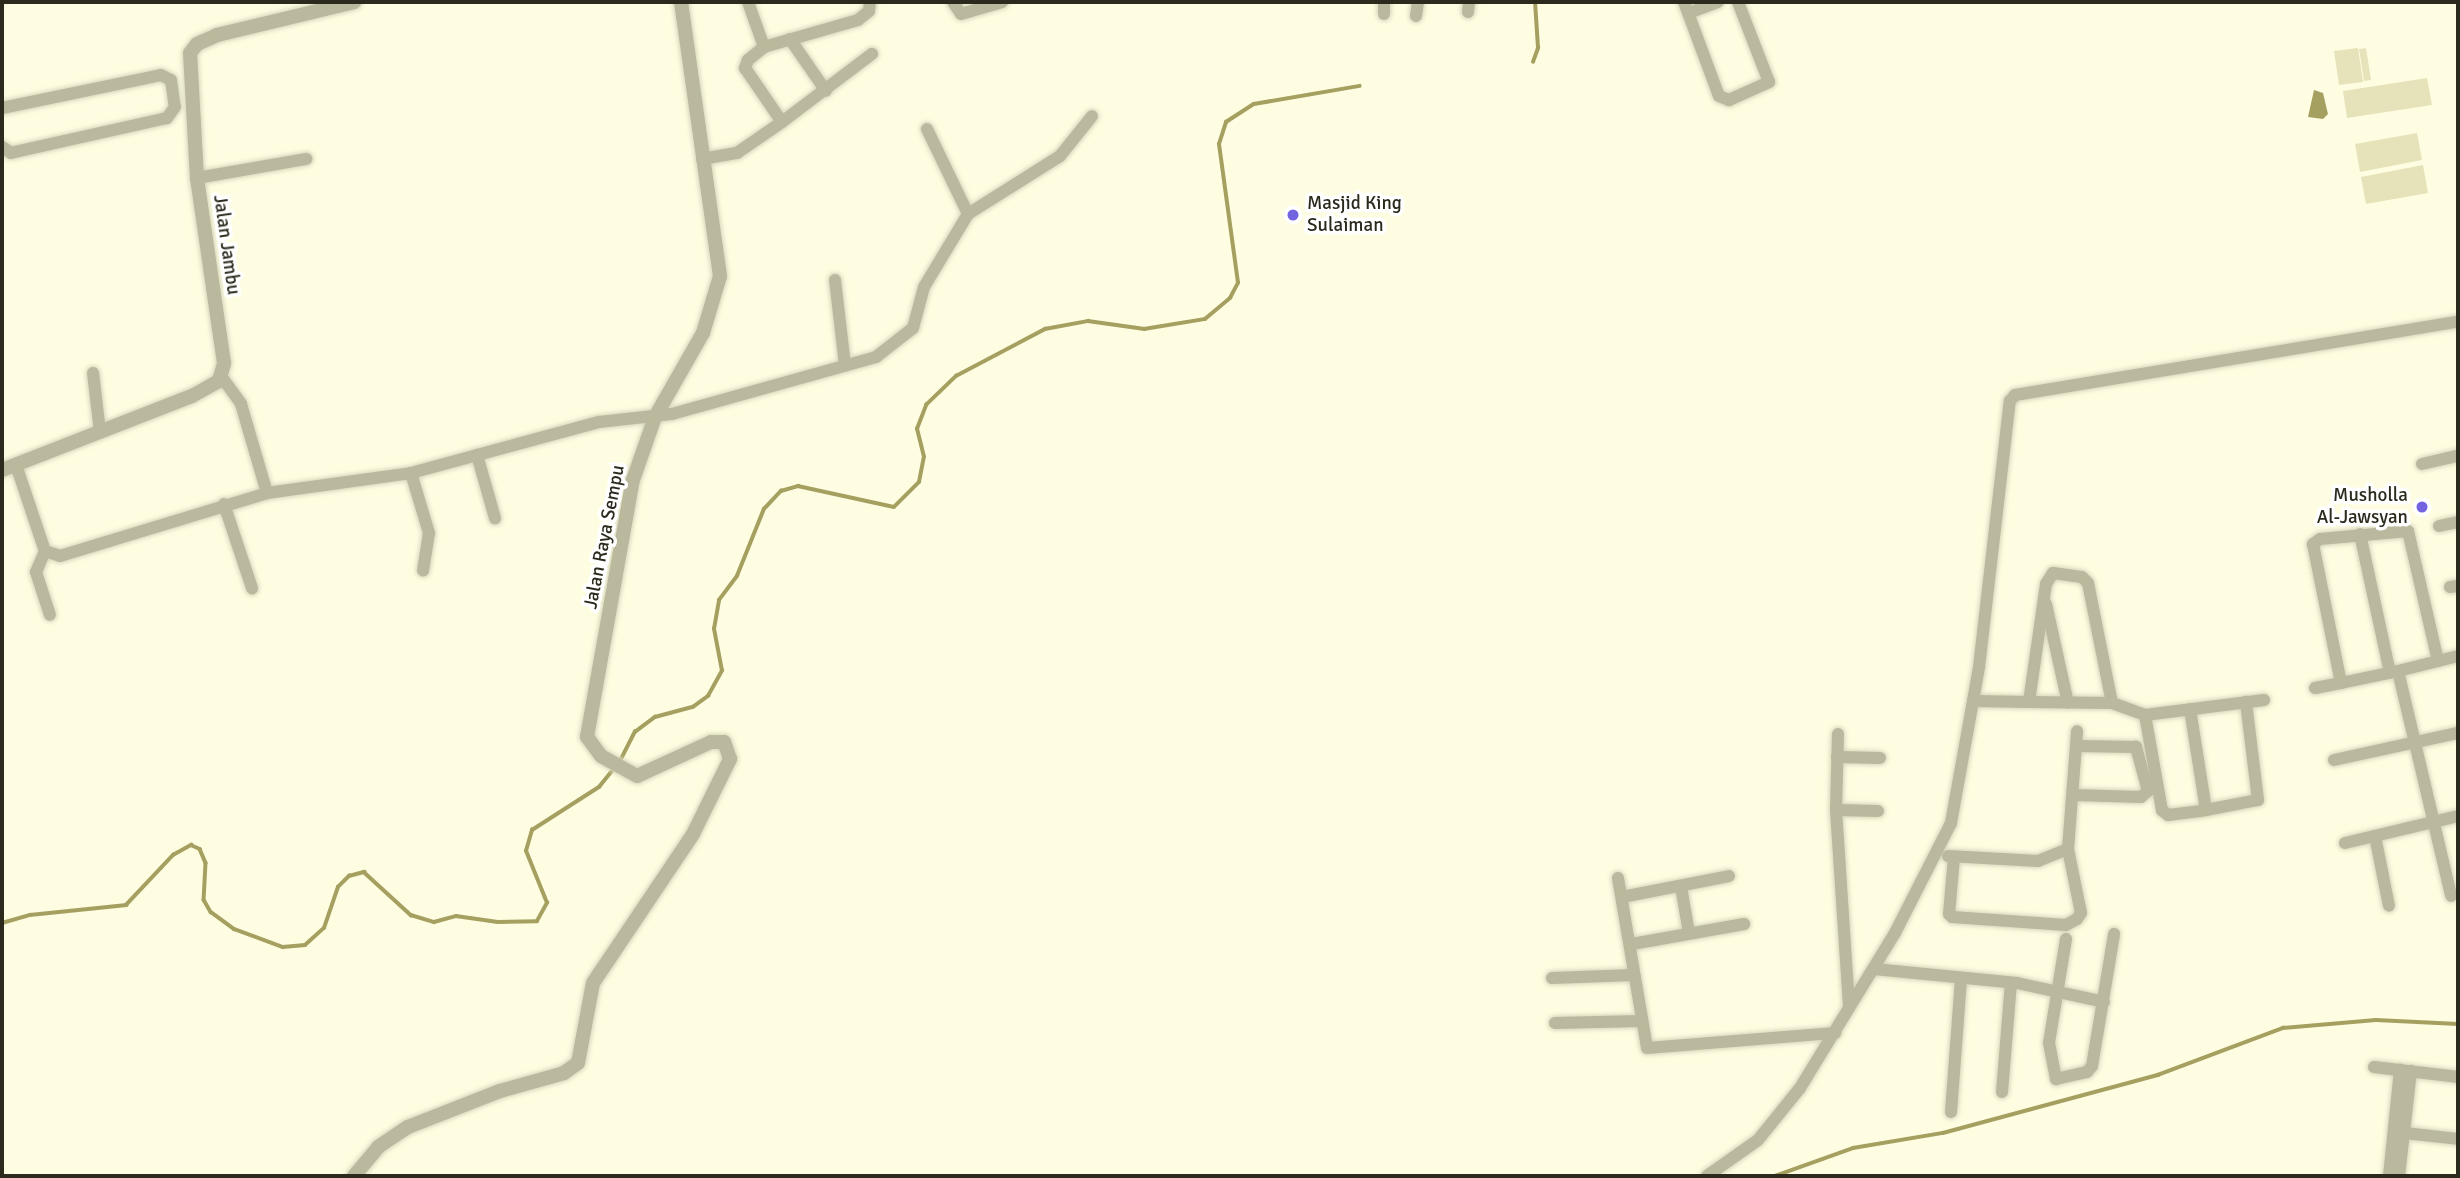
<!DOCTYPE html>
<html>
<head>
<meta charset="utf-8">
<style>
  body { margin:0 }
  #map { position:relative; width:2460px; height:1178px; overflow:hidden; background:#fefde1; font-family:Signika,sans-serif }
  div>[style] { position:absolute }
  .green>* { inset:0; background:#e6e3bb }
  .water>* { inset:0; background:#a5a060 }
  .stream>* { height:3.5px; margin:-1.75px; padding:0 1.75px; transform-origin:1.75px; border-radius:1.75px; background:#a5a060 }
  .roads { filter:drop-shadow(0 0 2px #d8d7be) drop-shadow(0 0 2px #d8d7be) }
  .minor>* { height:12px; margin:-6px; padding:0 6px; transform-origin:6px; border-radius:6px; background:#bab99d }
  .tertiary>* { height:14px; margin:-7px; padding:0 7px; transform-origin:7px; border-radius:7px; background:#bab99d }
  .dots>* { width:19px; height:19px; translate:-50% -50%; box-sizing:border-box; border:4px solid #fff; border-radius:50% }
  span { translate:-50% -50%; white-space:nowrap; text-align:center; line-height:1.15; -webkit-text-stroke:7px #fff; paint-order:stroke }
  .poi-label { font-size:19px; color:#2b2a1d }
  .left { translate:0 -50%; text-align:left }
  .right { translate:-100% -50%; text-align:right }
  .street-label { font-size:19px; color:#2b2a1d }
  .frame { position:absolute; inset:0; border:4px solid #2b2a1d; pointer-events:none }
</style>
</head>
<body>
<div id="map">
  <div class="green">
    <div style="clip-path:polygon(2358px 48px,2363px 82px,2339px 85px,2334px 51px)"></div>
    <div style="clip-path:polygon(2366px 48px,2371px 80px,2364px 81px,2359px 49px)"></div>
    <div style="clip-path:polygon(2427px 78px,2432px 105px,2347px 118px,2343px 91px)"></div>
    <div style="clip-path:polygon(2417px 133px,2422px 160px,2360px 172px,2355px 144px)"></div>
    <div style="clip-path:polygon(2423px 165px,2428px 193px,2366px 204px,2361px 177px)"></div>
  </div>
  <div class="water">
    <div style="clip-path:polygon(2314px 90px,2323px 93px,2328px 114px,2323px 119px,2308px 117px)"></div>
  </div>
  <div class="stream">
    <div style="left:1533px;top:62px;width:15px;rotate:-70deg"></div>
    <div style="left:1538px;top:48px;width:46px;rotate:-93.7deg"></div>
    <div style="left:620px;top:761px;width:33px;rotate:-63deg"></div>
    <div style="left:635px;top:732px;width:25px;rotate:-37deg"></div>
    <div style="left:655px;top:717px;width:39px;rotate:-15deg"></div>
    <div style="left:693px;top:707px;width:19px;rotate:-36deg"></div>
    <div style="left:708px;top:696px;width:29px;rotate:-61deg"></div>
    <div style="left:722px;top:671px;width:43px;rotate:-100.8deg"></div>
    <div style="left:714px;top:629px;width:29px;rotate:-80deg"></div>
    <div style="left:719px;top:600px;width:30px;rotate:-53deg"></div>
    <div style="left:737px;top:576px;width:72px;rotate:-68.1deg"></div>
    <div style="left:764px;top:509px;width:25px;rotate:-47deg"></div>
    <div style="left:781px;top:491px;width:18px;rotate:-16deg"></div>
    <div style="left:798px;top:486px;width:98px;rotate:12.3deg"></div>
    <div style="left:894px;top:507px;width:35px;rotate:-45deg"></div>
    <div style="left:919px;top:482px;width:25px;rotate:-79deg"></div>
    <div style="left:924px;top:457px;width:29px;rotate:-104deg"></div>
    <div style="left:917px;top:429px;width:26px;rotate:-69deg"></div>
    <div style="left:926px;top:405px;width:42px;rotate:-44deg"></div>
    <div style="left:956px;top:376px;width:101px;rotate:-27.8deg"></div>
    <div style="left:1045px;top:329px;width:44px;rotate:-10.5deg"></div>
    <div style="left:1088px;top:321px;width:57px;rotate:8.1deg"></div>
    <div style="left:1144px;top:329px;width:62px;rotate:-9.3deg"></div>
    <div style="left:1205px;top:319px;width:33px;rotate:-40deg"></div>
    <div style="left:1230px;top:298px;width:17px;rotate:-62deg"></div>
    <div style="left:1238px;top:283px;width:140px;rotate:-97.8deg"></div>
    <div style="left:1219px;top:144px;width:23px;rotate:-72deg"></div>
    <div style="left:1226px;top:122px;width:33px;rotate:-33deg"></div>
    <div style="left:1254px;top:104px;width:107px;rotate:-9.7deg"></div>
    <div style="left:2px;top:923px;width:29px;rotate:-16deg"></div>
    <div style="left:30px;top:915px;width:97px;rotate:-5.9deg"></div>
    <div style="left:126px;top:905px;width:69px;rotate:-46.8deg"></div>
    <div style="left:173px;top:855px;width:21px;rotate:-29deg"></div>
    <div style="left:191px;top:845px;width:10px;rotate:24deg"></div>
    <div style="left:200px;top:849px;width:15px;rotate:67deg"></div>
    <div style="left:206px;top:863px;width:37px;rotate:93deg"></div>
    <div style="left:204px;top:900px;width:14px;rotate:60deg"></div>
    <div style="left:211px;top:912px;width:29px;rotate:36deg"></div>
    <div style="left:234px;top:929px;width:52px;rotate:20.2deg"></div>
    <div style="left:283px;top:947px;width:22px;rotate:-5deg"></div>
    <div style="left:305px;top:945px;width:25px;rotate:-42deg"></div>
    <div style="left:324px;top:928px;width:43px;rotate:-71.1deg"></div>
    <div style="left:338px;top:887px;width:16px;rotate:-45deg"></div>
    <div style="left:349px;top:876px;width:16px;rotate:-15deg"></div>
    <div style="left:364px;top:872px;width:64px;rotate:42.5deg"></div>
    <div style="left:411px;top:915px;width:24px;rotate:17deg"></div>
    <div style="left:434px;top:922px;width:23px;rotate:-15deg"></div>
    <div style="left:456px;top:916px;width:42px;rotate:8.1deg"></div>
    <div style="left:498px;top:922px;width:39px;rotate:-1deg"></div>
    <div style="left:537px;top:921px;width:21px;rotate:-61deg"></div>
    <div style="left:547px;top:903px;width:56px;rotate:-112deg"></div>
    <div style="left:526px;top:851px;width:22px;rotate:-74deg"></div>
    <div style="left:532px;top:830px;width:80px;rotate:-32.7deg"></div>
    <div style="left:599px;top:787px;width:26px;rotate:-51deg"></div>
    <div style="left:1775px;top:1176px;width:83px;rotate:-19.7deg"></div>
    <div style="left:1853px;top:1148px;width:91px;rotate:-9.5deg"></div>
    <div style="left:1943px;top:1133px;width:223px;rotate:-15.1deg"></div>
    <div style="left:2158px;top:1075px;width:134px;rotate:-20.6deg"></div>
    <div style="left:2283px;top:1028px;width:93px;rotate:-4.9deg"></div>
    <div style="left:2376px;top:1020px;width:82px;rotate:2.8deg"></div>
  </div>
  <div class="roads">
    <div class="minor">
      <div style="left:748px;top:2px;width:48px;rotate:70.4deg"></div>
      <div style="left:870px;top:2px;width:9px;rotate:96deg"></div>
      <div style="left:869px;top:11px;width:14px;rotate:141deg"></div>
      <div style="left:858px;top:20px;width:98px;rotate:164deg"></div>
      <div style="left:764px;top:47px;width:21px;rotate:141deg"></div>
      <div style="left:748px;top:60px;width:9px;rotate:111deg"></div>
      <div style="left:745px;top:68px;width:65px;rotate:55.6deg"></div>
      <div style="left:782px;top:122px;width:113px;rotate:-37.1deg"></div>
      <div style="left:953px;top:2px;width:14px;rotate:56deg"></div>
      <div style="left:961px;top:14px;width:43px;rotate:-16.3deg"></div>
      <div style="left:1684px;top:2px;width:100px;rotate:69.6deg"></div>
      <div style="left:1719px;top:96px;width:11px;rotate:22deg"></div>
      <div style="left:1729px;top:100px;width:44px;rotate:-24.2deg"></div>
      <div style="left:1769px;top:82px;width:86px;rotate:-111.2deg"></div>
      <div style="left:1468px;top:12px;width:10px;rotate:-84deg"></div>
      <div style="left:1689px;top:13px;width:31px;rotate:-21deg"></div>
      <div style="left:1384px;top:14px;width:12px;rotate:-90deg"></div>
      <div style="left:1416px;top:16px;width:14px;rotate:-82deg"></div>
      <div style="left:790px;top:39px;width:63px;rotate:55.3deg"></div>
      <div style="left:2px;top:108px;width:162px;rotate:-11.7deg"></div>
      <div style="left:161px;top:75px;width:11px;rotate:27deg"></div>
      <div style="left:171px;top:80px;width:27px;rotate:82deg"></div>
      <div style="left:175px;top:107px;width:14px;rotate:126deg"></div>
      <div style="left:167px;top:118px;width:160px;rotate:167.4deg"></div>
      <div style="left:11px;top:153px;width:11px;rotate:-146deg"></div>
      <div style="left:927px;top:129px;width:94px;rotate:64.2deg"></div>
      <div style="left:702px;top:159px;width:36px;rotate:-10deg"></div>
      <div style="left:737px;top:153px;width:55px;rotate:-34.6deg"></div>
      <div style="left:197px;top:178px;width:111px;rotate:-9.9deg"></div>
      <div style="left:835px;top:280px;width:86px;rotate:83.3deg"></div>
      <div style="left:93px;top:373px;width:59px;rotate:83.2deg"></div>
      <div style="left:221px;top:376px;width:34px;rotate:54deg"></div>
      <div style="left:241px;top:404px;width:93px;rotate:73.7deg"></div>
      <div style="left:477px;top:455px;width:66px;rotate:74.1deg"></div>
      <div style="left:2422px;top:464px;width:37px;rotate:-13deg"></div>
      <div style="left:16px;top:465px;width:91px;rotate:71.4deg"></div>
      <div style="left:45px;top:551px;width:16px;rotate:18deg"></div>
      <div style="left:60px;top:556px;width:216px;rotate:-16.9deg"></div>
      <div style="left:267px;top:493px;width:145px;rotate:-7.9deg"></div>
      <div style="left:411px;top:473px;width:195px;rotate:-15.2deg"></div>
      <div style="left:599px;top:422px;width:73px;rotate:-6.3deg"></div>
      <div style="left:672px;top:414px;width:212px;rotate:-15.6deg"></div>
      <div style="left:876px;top:357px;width:47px;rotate:-38.1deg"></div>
      <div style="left:913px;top:328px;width:42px;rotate:-75deg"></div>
      <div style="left:924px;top:287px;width:85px;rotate:-58.9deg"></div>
      <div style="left:968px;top:214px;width:109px;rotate:-32.2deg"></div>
      <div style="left:1060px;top:156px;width:51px;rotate:-51.3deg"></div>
      <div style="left:411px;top:473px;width:63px;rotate:73.3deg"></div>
      <div style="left:429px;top:533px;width:38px;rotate:99deg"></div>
      <div style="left:224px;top:504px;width:89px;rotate:71.6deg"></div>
      <div style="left:2439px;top:526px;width:19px;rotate:-12deg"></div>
      <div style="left:2360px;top:534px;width:142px;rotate:77.8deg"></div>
      <div style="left:45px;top:551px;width:23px;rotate:113deg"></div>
      <div style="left:36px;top:572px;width:45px;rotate:72deg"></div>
      <div style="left:2450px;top:587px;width:8px;rotate:-7deg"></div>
      <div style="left:2046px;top:604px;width:101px;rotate:77.5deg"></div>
      <div style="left:2438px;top:661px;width:133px;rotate:-103deg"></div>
      <div style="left:2408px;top:531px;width:88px;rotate:174.8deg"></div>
      <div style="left:2320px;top:539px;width:9px;rotate:144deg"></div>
      <div style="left:2313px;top:544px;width:142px;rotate:78.6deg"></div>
      <div style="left:2341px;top:683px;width:58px;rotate:-11.9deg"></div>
      <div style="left:2398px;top:671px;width:62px;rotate:-14deg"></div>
      <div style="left:2398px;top:671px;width:231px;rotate:76.7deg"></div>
      <div style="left:2315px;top:688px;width:26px;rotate:-11deg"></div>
      <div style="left:1973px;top:701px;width:56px;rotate:1deg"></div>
      <div style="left:2029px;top:702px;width:119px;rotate:-81.8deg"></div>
      <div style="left:2046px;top:584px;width:13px;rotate:-58deg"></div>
      <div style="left:2053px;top:573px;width:29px;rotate:8deg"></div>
      <div style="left:2082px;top:577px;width:8px;rotate:45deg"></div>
      <div style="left:2088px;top:583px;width:122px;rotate:78.7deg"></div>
      <div style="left:2029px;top:702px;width:83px;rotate:0.7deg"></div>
      <div style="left:2112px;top:703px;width:35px;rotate:20deg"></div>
      <div style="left:2145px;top:715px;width:97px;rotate:79.9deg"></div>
      <div style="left:2162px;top:810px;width:8px;rotate:40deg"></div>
      <div style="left:2168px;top:815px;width:38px;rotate:-7deg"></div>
      <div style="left:2206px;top:810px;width:102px;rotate:-99deg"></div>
      <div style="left:2145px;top:715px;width:120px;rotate:-7.2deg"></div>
      <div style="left:1838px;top:734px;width:76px;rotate:91.5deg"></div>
      <div style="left:1836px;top:810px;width:195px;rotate:86.2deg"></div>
      <div style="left:1837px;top:757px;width:43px;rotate:1.3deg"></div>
      <div style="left:2334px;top:760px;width:127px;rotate:-12.3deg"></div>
      <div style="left:2074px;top:795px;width:67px;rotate:1.7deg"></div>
      <div style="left:2141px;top:797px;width:9px;rotate:-41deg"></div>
      <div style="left:2148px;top:791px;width:46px;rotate:-105.3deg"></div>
      <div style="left:2136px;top:747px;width:60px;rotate:-179deg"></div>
      <div style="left:1836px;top:810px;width:42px;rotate:1.4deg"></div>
      <div style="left:2206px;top:810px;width:53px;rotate:-10.9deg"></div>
      <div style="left:2258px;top:800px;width:99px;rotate:-97deg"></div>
      <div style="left:2375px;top:836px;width:71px;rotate:78.7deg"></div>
      <div style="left:2345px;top:843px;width:116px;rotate:-13.4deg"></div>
      <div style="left:1948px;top:856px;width:90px;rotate:3.2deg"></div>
      <div style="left:2038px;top:861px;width:32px;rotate:-22deg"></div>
      <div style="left:1954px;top:857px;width:57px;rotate:95deg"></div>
      <div style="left:1949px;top:914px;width:4px;rotate:45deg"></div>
      <div style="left:1952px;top:917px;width:114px;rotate:4deg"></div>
      <div style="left:2066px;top:925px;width:13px;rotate:-29deg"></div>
      <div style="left:2077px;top:919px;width:7px;rotate:-56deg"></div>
      <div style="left:2081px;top:913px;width:65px;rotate:-101.5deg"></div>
      <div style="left:2068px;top:849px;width:118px;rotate:-85.6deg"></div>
      <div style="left:1618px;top:878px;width:172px;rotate:80.3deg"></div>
      <div style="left:1647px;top:1048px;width:189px;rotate:-4.6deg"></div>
      <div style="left:1681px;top:887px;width:47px;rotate:80.1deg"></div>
      <div style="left:1622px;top:897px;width:109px;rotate:-11.1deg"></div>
      <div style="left:2066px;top:939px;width:105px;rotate:99.3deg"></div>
      <div style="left:2049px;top:1043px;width:37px;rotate:79deg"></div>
      <div style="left:2056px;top:1079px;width:32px;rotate:-13deg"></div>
      <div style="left:2087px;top:1072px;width:8px;rotate:-50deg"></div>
      <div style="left:2092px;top:1066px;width:134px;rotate:-80.5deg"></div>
      <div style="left:1632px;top:944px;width:114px;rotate:-10.1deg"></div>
      <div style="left:1874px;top:969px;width:144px;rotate:5.6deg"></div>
      <div style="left:2017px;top:983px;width:89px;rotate:12.3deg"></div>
      <div style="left:1552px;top:978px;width:82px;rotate:-2.1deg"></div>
      <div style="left:1555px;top:1023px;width:86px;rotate:-1.3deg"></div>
      <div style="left:2374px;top:1067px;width:85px;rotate:6.8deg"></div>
      <div style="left:2002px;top:1092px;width:109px;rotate:-85.3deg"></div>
      <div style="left:1951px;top:1112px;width:133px;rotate:-85.7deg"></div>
      <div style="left:2396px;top:1132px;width:62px;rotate:6.4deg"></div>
      <div style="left:1707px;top:1176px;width:62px;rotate:-35.2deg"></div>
      <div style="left:1758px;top:1140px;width:67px;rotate:-51.1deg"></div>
      <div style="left:1800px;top:1088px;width:182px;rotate:-58.5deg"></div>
      <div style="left:1895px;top:933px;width:123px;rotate:-63deg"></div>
      <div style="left:1951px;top:823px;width:158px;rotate:-79.8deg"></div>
      <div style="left:1979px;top:667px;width:268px;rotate:-83.4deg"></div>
      <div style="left:2010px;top:401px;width:8px;rotate:-50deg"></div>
      <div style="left:2015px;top:395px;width:449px;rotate:-9.4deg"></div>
      <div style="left:2389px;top:1176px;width:107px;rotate:-84.1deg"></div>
      <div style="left:2399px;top:1176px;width:106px;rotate:-83.5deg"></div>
    </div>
    <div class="tertiary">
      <div style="left:2px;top:470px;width:204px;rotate:-21.3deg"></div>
      <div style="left:192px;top:396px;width:31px;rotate:-29deg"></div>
      <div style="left:219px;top:381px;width:19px;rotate:-74deg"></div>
      <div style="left:224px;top:363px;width:187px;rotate:-98.3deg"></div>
      <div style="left:197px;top:178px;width:125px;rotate:-93.2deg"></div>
      <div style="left:190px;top:53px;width:11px;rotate:-52deg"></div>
      <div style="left:197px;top:44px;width:22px;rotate:-24deg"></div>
      <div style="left:217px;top:35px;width:141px;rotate:-13.5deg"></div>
      <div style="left:354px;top:1176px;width:38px;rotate:-50deg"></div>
      <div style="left:378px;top:1147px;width:36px;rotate:-34deg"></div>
      <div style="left:408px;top:1127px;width:99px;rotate:-21.4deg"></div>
      <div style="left:500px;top:1091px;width:66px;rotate:-15.7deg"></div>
      <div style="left:564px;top:1073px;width:17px;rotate:-36deg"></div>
      <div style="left:578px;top:1063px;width:81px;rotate:-79.4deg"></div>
      <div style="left:593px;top:983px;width:179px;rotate:-56.1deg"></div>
      <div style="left:693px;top:834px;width:84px;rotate:-63.7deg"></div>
      <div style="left:730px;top:759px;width:18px;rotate:-109deg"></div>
      <div style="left:724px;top:742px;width:13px;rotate:180deg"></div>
      <div style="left:711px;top:742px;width:81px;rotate:155.3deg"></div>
      <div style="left:637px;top:776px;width:41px;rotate:-150.9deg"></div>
      <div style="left:601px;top:756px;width:24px;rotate:-126deg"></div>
      <div style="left:587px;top:737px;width:261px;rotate:-79.9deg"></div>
      <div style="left:633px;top:480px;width:67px;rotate:-70.8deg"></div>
      <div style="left:655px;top:417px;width:97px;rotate:-60.3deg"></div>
      <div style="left:703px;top:333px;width:59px;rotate:-73.4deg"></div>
      <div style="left:720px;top:276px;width:277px;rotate:-98.1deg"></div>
    </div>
  </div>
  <div class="dots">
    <div style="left:1293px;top:215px;background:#7264df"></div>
    <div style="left:2422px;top:507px;background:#7264df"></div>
  </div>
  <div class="poi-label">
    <span class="left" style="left:1307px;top:215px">Masjid King<br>Sulaiman</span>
    <span class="right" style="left:2408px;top:507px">Musholla<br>Al-Jawsyan</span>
  </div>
  <div class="street-label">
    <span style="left:226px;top:245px;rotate:82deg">Jalan Jambu</span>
    <span style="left:605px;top:537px;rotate:-79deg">Jalan Raya Sempu</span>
  </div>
  <div class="frame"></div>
</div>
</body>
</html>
